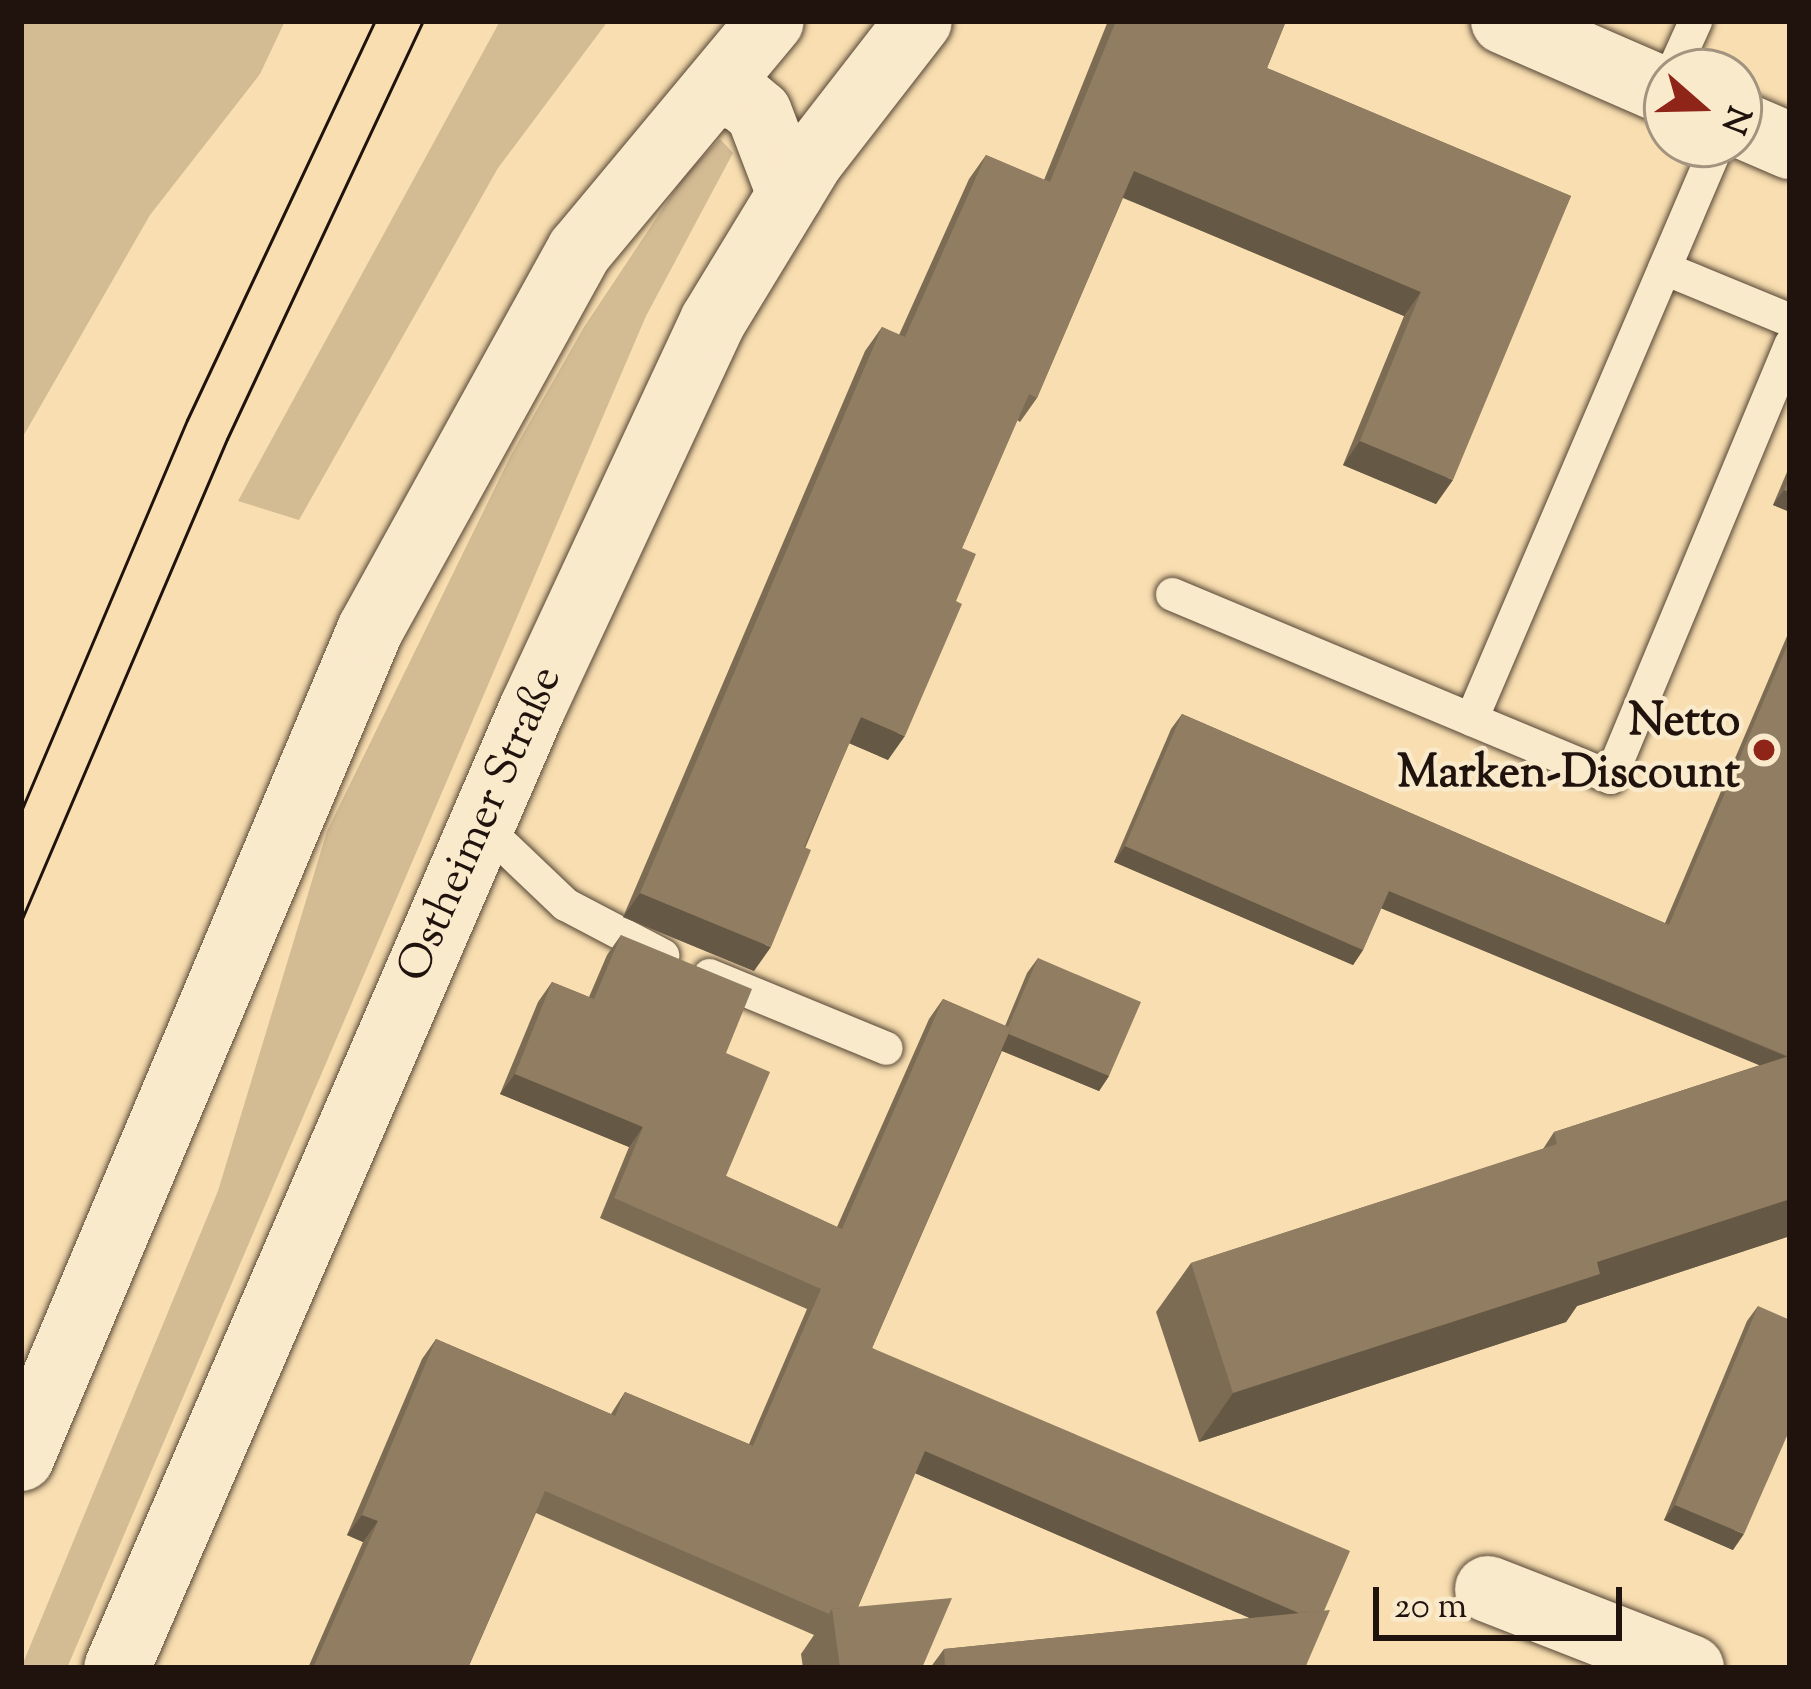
<!DOCTYPE html>
<html>
<head>
<meta charset="utf-8">
<style>
  body { margin:0 }
  #map { position:relative; width:1811px; height:1689px; overflow:hidden; background:#f8deb0; font-family:"Sorts Mill Goudy",serif }
  div>[style] { position:absolute }
  .green>* { inset:0; background:#d3bb94 }
  .roads { filter:drop-shadow(0 0 3px #564636) drop-shadow(0 0 3px #564636) }
  .service>* { height:33px; margin:-16.5px; padding:0 16.5px; transform-origin:16.5px; border-radius:16.5px; background:#faeacc }
  .minor>* { height:66px; margin:-33px; padding:0 33px; transform-origin:33px; border-radius:33px; background:#faeacc }
  .secondary>* { height:66px; margin:-33px; padding:0 33px; transform-origin:33px; border-radius:33px; background:#faeacc }
  .tram>* { height:3px; margin:-1.5px; padding:0 1.5px; transform-origin:1.5px; border-radius:1.5px; background:#20130e }
  .wall>* { inset:0; background:#7c6c54 }
  .shaded-wall>* { inset:0; background:#655845 }
  .building>* { inset:0; background:#907d62 }
  .dots>* { width:33px; height:33px; translate:-50% -50%; box-sizing:border-box; border:6px solid #faeacc; border-radius:50% }
  span { translate:-50% -50%; white-space:nowrap; text-align:center; line-height:1.15; -webkit-text-stroke:9px #faeacc; paint-order:stroke }
  .poi-label { font-size:45px; color:#20130e; font-weight:700 }
  .right { translate:-100% -50%; text-align:right }
  .street-label { font-size:45px; color:#20130e }
  .frame { position:absolute; inset:0; border:24px solid #20130e; pointer-events:none }
  .north { position:absolute; left:1643px; top:48px; width:120px; height:120px; box-sizing:border-box; background:#faeacc; border:3px solid #a39480; border-radius:50%; rotate:110deg; font-size:33px; font-weight:700; line-height:48px; text-align:center; color:#20130e }
  .north::after { content:''; display:block; margin:auto; width:42px; height:54px; background:#8f2418; clip-path:polygon(50% 0,100% 100%,50% 72%,0 100%) }
  .scale { position:absolute; left:1373px; top:1587px; width:249px; height:54px; box-sizing:border-box; border:6px solid #20130e; border-top:0; padding-left:15px; font-size:36px; line-height:42px; white-space:nowrap; color:#20130e; -webkit-text-stroke:9px #faeacc; paint-order:stroke }
</style>
</head>
<body>
<div id="map">
  <div class="green">
    <div style="clip-path:polygon(21px 21px,285px 21px,260px 74px,150px 215px,21px 440px)"></div>
    <div style="clip-path:polygon(500px 21px,608px 21px,498px 168px,299px 520px,238px 501px)"></div>
    <div style="clip-path:polygon(720px 139px,733px 153px,646px 316px,67px 1668px,21px 1668px,218px 1191px,327px 831px,511px 455px,584px 327px,685px 175px)"></div>
  </div>
  <div class="roads">
    <div class="service">
      <div style="left:1672px;top:72px;width:56px;rotate:-65.7deg"></div>
      <div style="left:1717px;top:144px;width:625px;rotate:113.16deg"></div>
      <div style="left:1471px;top:719px;width:151px;rotate:22.6deg"></div>
      <div style="left:1610px;top:777px;width:469px;rotate:-67.4deg"></div>
      <div style="left:1664px;top:268px;width:136px;rotate:22.4deg"></div>
      <div style="left:1172px;top:594px;width:324px;rotate:22.7deg"></div>
      <div style="left:481px;top:824px;width:116px;rotate:43.6deg"></div>
      <div style="left:565px;top:904px;width:110px;rotate:27.7deg"></div>
      <div style="left:709px;top:975px;width:191px;rotate:22.4deg"></div>
    </div>
    <div class="minor">
      <div style="left:1504px;top:21px;width:178px;rotate:23.5deg"></div>
      <div style="left:1739px;top:124px;width:56px;rotate:23.3deg"></div>
      <div style="left:1488px;top:1589px;width:218px;rotate:21.3deg"></div>
    </div>
    <div class="secondary">
      <div style="left:712px;top:92px;width:30px;rotate:12deg"></div>
      <div style="left:741px;top:98px;width:23px;rotate:40deg"></div>
      <div style="left:759px;top:113px;width:87px;rotate:69.1deg"></div>
      <div style="left:21px;top:1458px;width:899px;rotate:-67.14deg"></div>
      <div style="left:370px;top:630px;width:434px;rotate:-61.1deg"></div>
      <div style="left:580px;top:250px;width:298px;rotate:-50.2deg"></div>
      <div style="left:117px;top:1668px;width:1045px;rotate:-66.6deg"></div>
      <div style="left:532px;top:709px;width:428px;rotate:-65deg"></div>
      <div style="left:713px;top:321px;width:188px;rotate:-58.7deg"></div>
      <div style="left:811px;top:160px;width:176px;rotate:-52.2deg"></div>
    </div>
  </div>
  <div class="tram">
    <div style="left:21px;top:811px;width:425px;rotate:-67deg"></div>
    <div style="left:187px;top:420px;width:441px;rotate:-64.8deg"></div>
    <div style="left:21px;top:921px;width:524px;rotate:-66.86deg"></div>
    <div style="left:227px;top:439px;width:462px;rotate:-64.9deg"></div>
  </div>
  <div class="wall">
    <div style="clip-path:polygon(1108px 21px,1286px 21px,1267px 68px,1571px 196px,1436px 504px,1343px 465px,1404px 316px,1123px 198px,1037px 398px,1020px 422px,1017px 420px,962px 548px,888px 760px,849px 743px,754px 971px,623px 917px,865px 351px,882px 327px,899px 335px,969px 179px,986px 155px,1044px 180px)"></div>
    <div style="clip-path:polygon(1790px 465px,1790px 512px,1773px 505px)"></div>
    <div style="clip-path:polygon(1790px 629px,1790px 1236px,1577px 1306px,1566px 1322px,1199px 1442px,1156px 1312px,1191px 1263px,1543px 1149px,1554px 1132px,1760px 1065px,1381px 908px,1363px 950px,1353px 965px,1114px 862px,1171px 729px,1182px 714px,1665px 923px)"></div>
    <div style="clip-path:polygon(621px 935px,726px 1053px,726px 1176px,837px 1227px,929px 1019px,943px 999px,1005px 1026px,1027px 973px,1038px 958px,1109px 1076px,1099px 1091px,1002px 1051px,872px 1348px,1324px 1611px,1305px 1668px,930px 1668px,944px 1649px,1250px 1618px,915px 1473px,858px 1607px,922px 1668px,803px 1668px,801px 1654px,814px 1635px,536px 1513px,468px 1668px,308px 1668px,363px 1542px,347px 1535px,422px 1359px,436px 1339px,611px 1414px,625px 1392px,749px 1444px,807px 1309px,600px 1218px,629px 1147px,500px 1094px,538px 1002px,552px 982px,589px 997px,607px 955px)"></div>
    <div style="clip-path:polygon(1758px 1306px,1733px 1550px,1664px 1520px,1747px 1321px)"></div>
  </div>
  <div class="shaded-wall">
    <div style="clip-path:polygon(1134px 171px,1421px 292px,1404px 316px,1117px 195px)"></div>
    <div style="clip-path:polygon(1360px 441px,1453px 480px,1436px 504px,1343px 465px)"></div>
    <div style="clip-path:polygon(1784px 490px,1790px 492px,1790px 512px,1773px 505px)"></div>
    <div style="clip-path:polygon(861px 717px,905px 736px,888px 760px,844px 741px)"></div>
    <div style="clip-path:polygon(1125px 846px,1363px 950px,1353px 965px,1114px 862px)"></div>
    <div style="clip-path:polygon(1389px 891px,1790px 1058px,1790px 1078px,1378px 907px)"></div>
    <div style="clip-path:polygon(640px 893px,771px 947px,754px 971px,623px 917px)"></div>
    <div style="clip-path:polygon(1006px 1033px,1109px 1076px,1099px 1091px,995px 1048px)"></div>
    <div style="clip-path:polygon(515px 1074px,643px 1127px,629px 1147px,500px 1094px)"></div>
    <div style="clip-path:polygon(1790px 1199px,1790px 1236px,1577px 1306px,1566px 1322px,1199px 1442px,1233px 1393px,1597px 1262px)"></div>
    <div style="clip-path:polygon(925px 1451px,1319px 1622px,1305px 1642px,910px 1471px)"></div>
    <div style="clip-path:polygon(1675px 1505px,1744px 1534px,1733px 1550px,1664px 1520px)"></div>
    <div style="clip-path:polygon(362px 1515px,378px 1521px,363px 1542px,347px 1535px)"></div>
  </div>
  <div class="building">
    <div style="clip-path:polygon(1116px 21px,1286px 21px,1267px 68px,1571px 196px,1453px 480px,1360px 441px,1421px 292px,1134px 171px,1037px 398px,1029px 394px,962px 548px,976px 554px,956px 601px,962px 604px,905px 736px,861px 717px,804px 847px,811px 850px,771px 947px,640px 893px,882px 327px,905px 337px,986px 155px,1050px 182px)"></div>
    <div style="clip-path:polygon(1790px 476px,1790px 492px,1784px 490px)"></div>
    <div style="clip-path:polygon(1790px 639px,1790px 1057px,1389px 891px,1363px 950px,1125px 846px,1182px 714px,1669px 925px)"></div>
    <div style="clip-path:polygon(621px 935px,752px 989px,726px 1053px,770px 1072px,726px 1176px,842px 1229px,943px 999px,1011px 1028px,872px 1348px,1350px 1551px,1324px 1611px,1299px 1613px,925px 1451px,858px 1607px,832px 1609px,829px 1614px,545px 1491px,468px 1668px,313px 1668px,378px 1521px,362px 1515px,436px 1339px,615px 1416px,625px 1392px,753px 1446px,821px 1289px,614px 1198px,643px 1127px,515px 1074px,552px 982px,594px 999px)"></div>
    <div style="clip-path:polygon(1038px 958px,1141px 1002px,1109px 1076px,1009px 1034px,1011px 1028px,1008px 1027px)"></div>
    <div style="clip-path:polygon(1789px 1056px,1790px 1199px,1597px 1262px,1600px 1274px,1233px 1393px,1191px 1263px,1557px 1144px,1554px 1132px)"></div>
    <div style="clip-path:polygon(1758px 1306px,1790px 1320px,1790px 1429px,1744px 1534px,1675px 1505px)"></div>
    <div style="clip-path:polygon(952px 1598px,922px 1668px,840px 1668px,832px 1609px)"></div>
    <div style="clip-path:polygon(1330px 1610px,1305px 1668px,945px 1668px,944px 1649px)"></div>
  </div>
  <div class="dots">
    <div style="left:1764px;top:750px;background:#8f2418"></div>
  </div>
  <div class="poi-label">
    <span class="right" style="left:1740px;top:750px">Netto<br>Marken-Discount</span>
  </div>
  <div class="street-label">
    <span style="left:482px;top:825px;rotate:-66deg">Ostheimer Straße</span>
  </div>
  <div class="frame"></div>
  <div class="north">N</div>
  <div class="scale">20 m</div>
</div>
</body>
</html>
